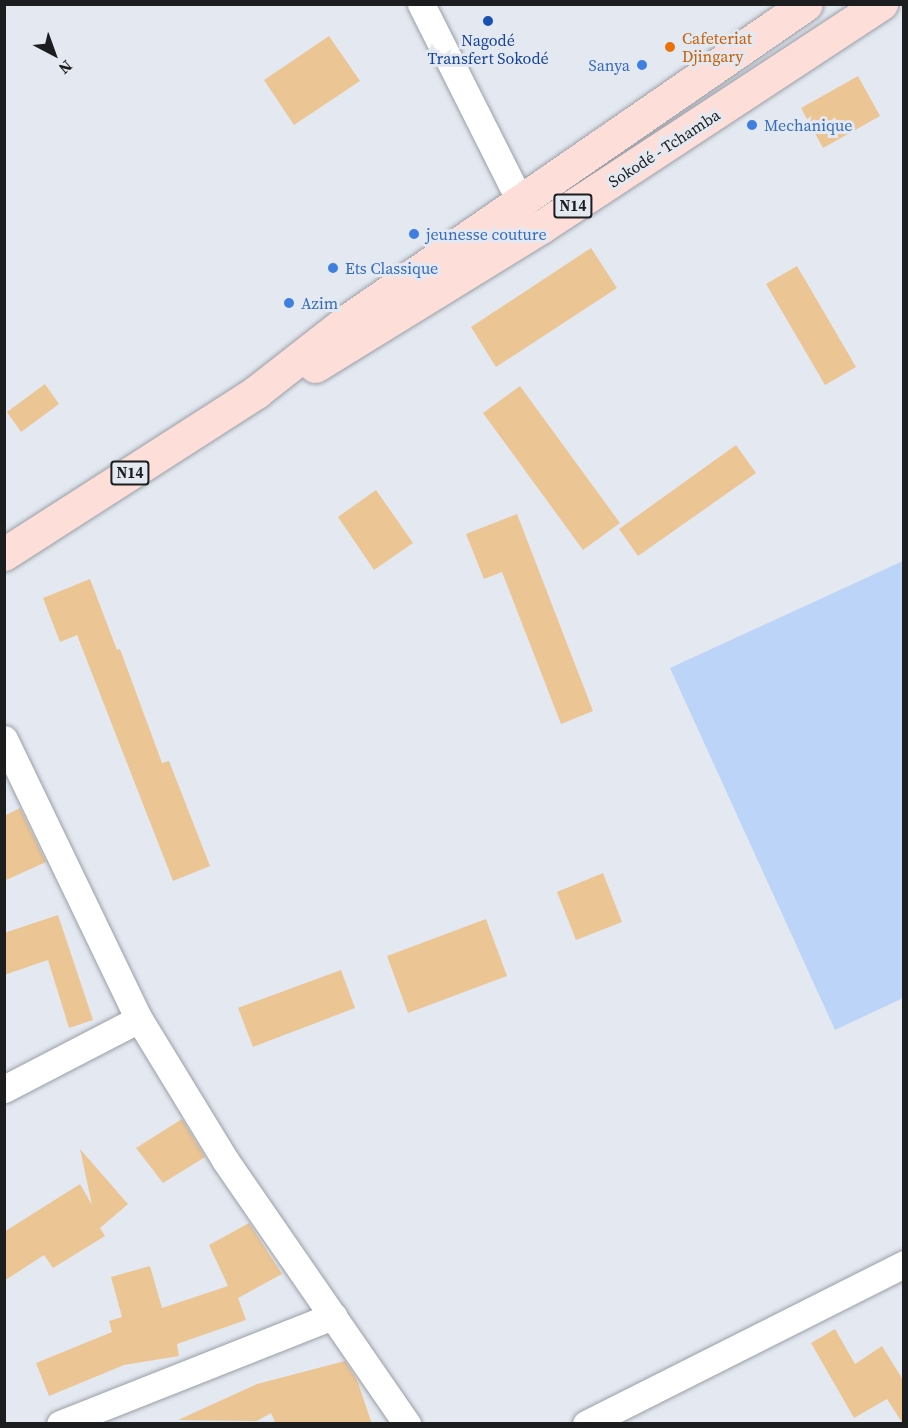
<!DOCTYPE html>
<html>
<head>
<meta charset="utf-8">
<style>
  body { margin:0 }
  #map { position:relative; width:908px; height:1428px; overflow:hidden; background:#e4e9f1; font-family:"Source Serif 4",serif }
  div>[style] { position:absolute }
  .green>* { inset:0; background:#bbd4f7 }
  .building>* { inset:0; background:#ebc594 }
  .roads { filter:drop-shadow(0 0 2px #9a9fa6) drop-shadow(0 0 2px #9a9fa6) }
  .street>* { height:27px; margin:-13.5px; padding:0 13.5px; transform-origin:13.5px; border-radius:13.5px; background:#fff }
  .primary>* { height:33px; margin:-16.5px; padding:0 16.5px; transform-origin:16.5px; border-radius:16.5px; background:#feded9 }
  .dots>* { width:16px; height:16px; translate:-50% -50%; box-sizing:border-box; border:3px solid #e4e9f1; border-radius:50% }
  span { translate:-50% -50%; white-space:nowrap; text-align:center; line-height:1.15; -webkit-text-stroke:6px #e4e9f1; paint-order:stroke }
  .shield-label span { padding:2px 4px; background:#e4e9f1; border:2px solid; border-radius:4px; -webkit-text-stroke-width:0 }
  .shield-label { font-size:15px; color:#1b1d1f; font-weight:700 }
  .food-label { font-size:16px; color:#c56008 }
  .left { translate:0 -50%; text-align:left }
  .transit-label { font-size:16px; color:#164399 }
  .shop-label { font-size:16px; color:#366cbe }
  .right { translate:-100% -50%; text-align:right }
  .street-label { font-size:16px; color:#1b1d1f }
  .frame { position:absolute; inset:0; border:6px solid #1b1d1f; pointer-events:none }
  .north { position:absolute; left:24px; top:24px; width:60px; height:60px; -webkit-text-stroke:4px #e4e9f1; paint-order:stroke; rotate:139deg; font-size:16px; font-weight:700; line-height:24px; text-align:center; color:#1b1d1f }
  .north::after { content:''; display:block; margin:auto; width:21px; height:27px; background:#1b1d1f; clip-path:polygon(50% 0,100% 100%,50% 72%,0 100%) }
</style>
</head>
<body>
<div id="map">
  <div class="green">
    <div style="clip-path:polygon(903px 561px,903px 998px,835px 1030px,670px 668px)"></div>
  </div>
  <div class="building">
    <div style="clip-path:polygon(329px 36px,360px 81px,294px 125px,264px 80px)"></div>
    <div style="clip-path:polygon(858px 76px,880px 116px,823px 148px,801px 108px)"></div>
    <div style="clip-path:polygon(591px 248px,617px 288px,496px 367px,471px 327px)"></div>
    <div style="clip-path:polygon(797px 266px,856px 367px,825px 385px,766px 284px)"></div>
    <div style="clip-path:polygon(45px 384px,59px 404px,21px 432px,7px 412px)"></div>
    <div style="clip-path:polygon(520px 386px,620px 523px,583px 550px,483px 413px)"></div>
    <div style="clip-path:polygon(736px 445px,756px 473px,638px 556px,619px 529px)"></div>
    <div style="clip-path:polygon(376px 490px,413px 543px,374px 570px,338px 517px)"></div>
    <div style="clip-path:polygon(517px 514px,593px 711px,561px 724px,502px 572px,484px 579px,466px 534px)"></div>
    <div style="clip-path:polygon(90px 579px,117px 650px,120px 649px,162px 763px,169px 761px,210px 866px,173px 881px,77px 635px,60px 642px,43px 598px)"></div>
    <div style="clip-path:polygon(20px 808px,46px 862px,4px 881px,4px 816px)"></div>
    <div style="clip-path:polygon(603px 873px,622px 922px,576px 940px,557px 892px)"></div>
    <div style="clip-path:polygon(58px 915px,93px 1020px,69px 1028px,48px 960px,4px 975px,4px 933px)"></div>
    <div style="clip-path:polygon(486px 919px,507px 976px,408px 1013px,387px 956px)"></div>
    <div style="clip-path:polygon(341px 970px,355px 1008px,253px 1047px,238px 1008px)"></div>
    <div style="clip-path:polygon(182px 1119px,205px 1157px,163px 1183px,136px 1148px)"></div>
    <div style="clip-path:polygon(80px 1149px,128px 1204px,100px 1228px,105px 1236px,53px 1268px,44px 1255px,4px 1281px,4px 1232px,80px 1184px,92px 1205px)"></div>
    <div style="clip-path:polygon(249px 1223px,282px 1274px,238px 1298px,246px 1320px,177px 1344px,179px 1356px,124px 1365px,49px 1396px,36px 1363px,112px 1332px,109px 1321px,122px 1317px,111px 1277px,150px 1266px,162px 1308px,228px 1286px,209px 1245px)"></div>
    <div style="clip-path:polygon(835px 1329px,855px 1364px,882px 1346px,903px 1380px,903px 1424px,887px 1399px,854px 1418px,811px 1343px)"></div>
    <div style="clip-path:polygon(345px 1361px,357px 1380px,372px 1424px,276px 1424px,271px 1413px,257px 1421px,178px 1420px,257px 1384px)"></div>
  </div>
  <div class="roads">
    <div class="street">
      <div style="left:421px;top:4px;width:220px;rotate:63.3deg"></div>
      <div style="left:4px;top:739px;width:311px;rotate:64.3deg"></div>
      <div style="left:139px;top:1019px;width:165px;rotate:58.6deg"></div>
      <div style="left:225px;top:1160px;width:321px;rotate:55.4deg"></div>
      <div style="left:4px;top:1089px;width:152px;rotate:-27.4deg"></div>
      <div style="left:60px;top:1424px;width:294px;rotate:-21.6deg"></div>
      <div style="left:586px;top:1424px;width:356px;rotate:-26.7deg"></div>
    </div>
    <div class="primary">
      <div style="left:315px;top:366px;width:265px;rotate:-31.6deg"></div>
      <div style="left:541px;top:227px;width:407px;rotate:-33.3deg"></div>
      <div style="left:4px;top:554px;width:300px;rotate:-32.7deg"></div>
      <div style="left:256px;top:392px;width:117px;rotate:-38deg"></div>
      <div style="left:348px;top:320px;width:556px;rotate:-34.6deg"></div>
    </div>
  </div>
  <div class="dots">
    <div style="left:488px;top:21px;background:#1a4fb4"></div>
    <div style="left:670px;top:47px;background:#e8710a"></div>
    <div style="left:642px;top:65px;background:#3f7fe0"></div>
    <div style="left:752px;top:125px;background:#3f7fe0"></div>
    <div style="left:414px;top:234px;background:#3f7fe0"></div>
    <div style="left:333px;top:268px;background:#3f7fe0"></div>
    <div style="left:289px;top:303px;background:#3f7fe0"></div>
  </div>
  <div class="shield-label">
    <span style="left:573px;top:206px">N14</span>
    <span style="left:130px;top:473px">N14</span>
  </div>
  <div class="food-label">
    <span class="left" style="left:682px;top:47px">Cafeteriat<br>Djingary</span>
  </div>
  <div class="transit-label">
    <span style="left:488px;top:49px">Nagodé<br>Transfert Sokodé</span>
  </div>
  <div class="shop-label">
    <span class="right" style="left:630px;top:65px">Sanya</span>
    <span class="left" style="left:764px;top:125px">Mechanique</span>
    <span class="left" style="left:426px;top:234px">jeunesse couture</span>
    <span class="left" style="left:345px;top:268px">Ets Classique</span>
    <span class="left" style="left:301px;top:303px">Azim</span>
  </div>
  <div class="street-label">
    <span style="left:664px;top:148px;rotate:-33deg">Sokodé - Tchamba</span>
  </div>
  <div class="frame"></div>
  <div class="north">N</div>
</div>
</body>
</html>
